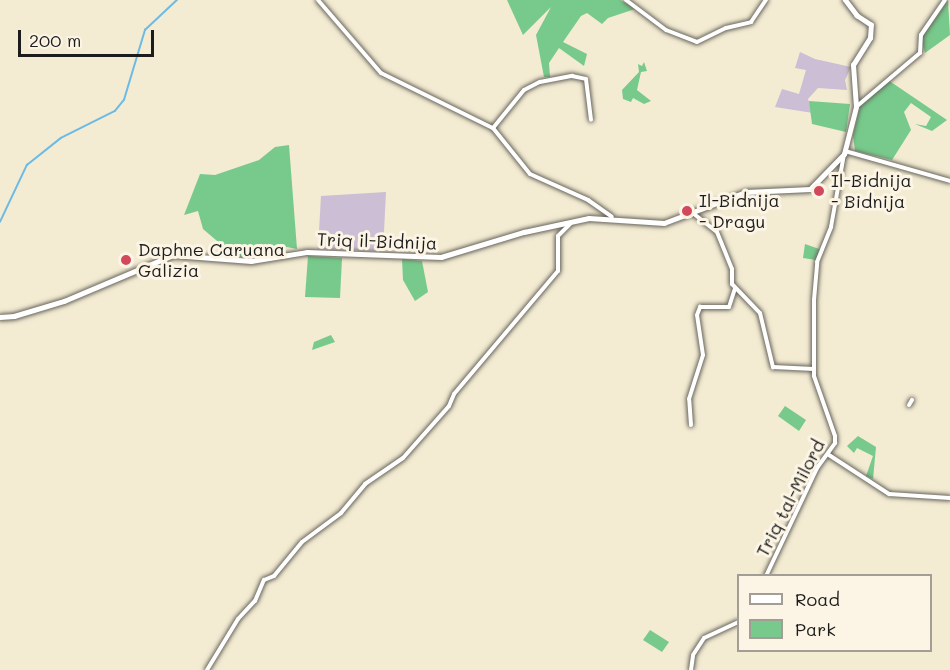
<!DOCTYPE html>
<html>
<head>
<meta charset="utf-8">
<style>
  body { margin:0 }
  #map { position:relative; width:950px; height:670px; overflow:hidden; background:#f3ebd2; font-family:Mali,sans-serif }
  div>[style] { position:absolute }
  .industrial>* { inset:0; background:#ccbed4 }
  .green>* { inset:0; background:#77ca8c }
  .stream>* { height:1.5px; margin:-0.75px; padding:0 0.75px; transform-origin:0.75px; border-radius:0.75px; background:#6cbbe6 }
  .roads { filter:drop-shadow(0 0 2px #67645c) drop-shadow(0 0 2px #67645c) }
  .minor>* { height:4px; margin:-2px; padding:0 2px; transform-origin:2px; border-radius:2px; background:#fff }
  .tertiary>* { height:4.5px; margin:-2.25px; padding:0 2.25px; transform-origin:2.25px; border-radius:2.25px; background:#fff }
  .dots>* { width:16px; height:16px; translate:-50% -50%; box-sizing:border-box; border:3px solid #fcf5e5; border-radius:50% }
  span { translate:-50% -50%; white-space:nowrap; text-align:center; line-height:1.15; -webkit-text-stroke:6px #fcf5e5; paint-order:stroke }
  .poi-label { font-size:18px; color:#1c1c1c }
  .left { translate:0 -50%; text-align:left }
  .street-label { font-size:18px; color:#1c1c1c }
  .legend { position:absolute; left:737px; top:574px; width:195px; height:78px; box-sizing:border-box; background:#fcf5e5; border:2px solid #a29e95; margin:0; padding:8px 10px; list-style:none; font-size:18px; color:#1c1c1c }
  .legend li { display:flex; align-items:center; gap:12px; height:30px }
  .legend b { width:30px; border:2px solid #a29e95 }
  .scale { position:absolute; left:18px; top:30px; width:136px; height:27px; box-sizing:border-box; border:3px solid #1c1c1c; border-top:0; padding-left:8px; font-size:18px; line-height:21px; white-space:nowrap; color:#1c1c1c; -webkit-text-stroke:4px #fcf5e5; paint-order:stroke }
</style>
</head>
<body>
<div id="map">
  <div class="industrial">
    <div style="clip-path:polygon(800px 52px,815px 59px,851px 67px,845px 80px,847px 90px,818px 88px,808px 99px,813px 113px,775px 107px,782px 89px,799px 94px,806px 70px,795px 68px)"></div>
    <div style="clip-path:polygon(386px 192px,383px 251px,318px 249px,321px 196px)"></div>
  </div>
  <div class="green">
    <div style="clip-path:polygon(507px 0,621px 0,635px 9px,608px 18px,602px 24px,587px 13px,581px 16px,563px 42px,587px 54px,584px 66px,559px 48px,549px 63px,550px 77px,544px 77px,536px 35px,551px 7px,523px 35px)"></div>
    <div style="clip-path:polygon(948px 0,950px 35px,925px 53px,921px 39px)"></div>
    <div style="clip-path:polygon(644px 62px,647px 71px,641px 72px,637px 90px,651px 101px,644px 104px,633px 98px,631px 102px,623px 99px,622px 90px,639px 72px,638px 64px,642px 66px)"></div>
    <div style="clip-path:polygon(888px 80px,947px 120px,932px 131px,915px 124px,926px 126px,931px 117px,911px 103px,904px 112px,911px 130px,892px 160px,855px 151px,853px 135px,860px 106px)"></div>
    <div style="clip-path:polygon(809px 101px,850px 104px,846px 132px,812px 124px)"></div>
    <div style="clip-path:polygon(289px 145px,297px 249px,287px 247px,256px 256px,236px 257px,203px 229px,198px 211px,184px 215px,200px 174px,215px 175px,259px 160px,275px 147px)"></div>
    <div style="clip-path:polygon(805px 244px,822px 250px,816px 260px,803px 258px)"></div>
    <div style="clip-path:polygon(308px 256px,342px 258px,340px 298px,305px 297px)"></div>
    <div style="clip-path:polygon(402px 259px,422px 261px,428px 292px,415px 301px,403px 280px)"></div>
    <div style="clip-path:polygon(331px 335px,335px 342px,312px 350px,314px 342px)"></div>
    <div style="clip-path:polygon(785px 406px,806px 420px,799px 431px,778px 416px)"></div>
    <div style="clip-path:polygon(858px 436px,876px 447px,873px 479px,866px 476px,873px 456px,857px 448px,854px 453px,847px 446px)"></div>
    <div style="clip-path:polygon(650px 630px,669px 642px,662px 652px,643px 640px)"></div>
  </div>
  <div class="stream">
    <div style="left:0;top:222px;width:63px;rotate:-64.7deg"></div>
    <div style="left:27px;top:165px;width:43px;rotate:-38.5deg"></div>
    <div style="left:61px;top:138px;width:60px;rotate:-26.6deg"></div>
    <div style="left:115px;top:111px;width:14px;rotate:-51deg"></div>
    <div style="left:124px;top:100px;width:73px;rotate:-73.3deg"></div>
    <div style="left:145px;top:30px;width:44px;rotate:-43.2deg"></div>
  </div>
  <div class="roads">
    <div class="minor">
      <div style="left:318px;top:0;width:96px;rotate:49.2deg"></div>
      <div style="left:381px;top:73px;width:125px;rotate:26.2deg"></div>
      <div style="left:493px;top:128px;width:59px;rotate:51.2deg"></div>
      <div style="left:530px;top:174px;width:64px;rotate:24.1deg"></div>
      <div style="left:588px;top:200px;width:29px;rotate:35deg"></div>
      <div style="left:626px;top:0;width:50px;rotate:36.9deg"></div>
      <div style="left:666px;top:30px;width:33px;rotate:21deg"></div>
      <div style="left:697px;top:42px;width:32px;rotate:-26deg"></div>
      <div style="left:726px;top:28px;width:26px;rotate:-13deg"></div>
      <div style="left:751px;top:22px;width:27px;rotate:-56deg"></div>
      <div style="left:856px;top:107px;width:84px;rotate:-40.2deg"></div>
      <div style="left:920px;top:53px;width:18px;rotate:-87deg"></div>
      <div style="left:921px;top:35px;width:42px;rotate:-55.6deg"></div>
      <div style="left:493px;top:128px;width:49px;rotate:-50.8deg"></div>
      <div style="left:524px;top:90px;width:18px;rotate:-27deg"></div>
      <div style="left:540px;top:82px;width:33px;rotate:-11deg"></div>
      <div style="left:572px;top:76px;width:14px;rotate:12deg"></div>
      <div style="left:586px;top:79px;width:41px;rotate:83deg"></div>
      <div style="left:845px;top:151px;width:109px;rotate:15.9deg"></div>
      <div style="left:694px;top:214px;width:29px;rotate:38deg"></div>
      <div style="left:717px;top:232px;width:40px;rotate:68deg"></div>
      <div style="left:732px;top:269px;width:15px;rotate:90deg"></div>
      <div style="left:732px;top:284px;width:40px;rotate:46deg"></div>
      <div style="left:760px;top:313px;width:56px;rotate:76.5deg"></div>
      <div style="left:773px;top:367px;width:41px;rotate:2.8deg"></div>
      <div style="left:909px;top:405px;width:6px;rotate:-59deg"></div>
      <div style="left:691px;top:425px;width:26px;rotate:-94deg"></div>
      <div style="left:689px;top:399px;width:46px;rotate:-72.3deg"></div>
      <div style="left:703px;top:355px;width:40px;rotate:-98.5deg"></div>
      <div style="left:697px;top:315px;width:9px;rotate:-69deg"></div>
      <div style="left:700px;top:307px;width:29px"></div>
      <div style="left:729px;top:307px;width:20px;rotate:-72deg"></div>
      <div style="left:829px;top:455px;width:72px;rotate:33deg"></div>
      <div style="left:889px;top:494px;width:61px;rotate:3.8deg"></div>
      <div style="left:766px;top:576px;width:119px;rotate:-64.7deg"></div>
      <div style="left:817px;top:468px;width:31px;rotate:-54deg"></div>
      <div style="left:835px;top:443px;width:7px;rotate:-90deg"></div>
      <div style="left:835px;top:436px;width:64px;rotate:-109.3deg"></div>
      <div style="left:814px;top:376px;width:76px;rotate:-90deg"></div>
      <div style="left:814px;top:300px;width:38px;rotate:-85deg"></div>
      <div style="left:817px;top:262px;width:38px;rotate:-68deg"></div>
      <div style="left:831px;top:227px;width:74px;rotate:-79.9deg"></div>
      <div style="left:207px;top:670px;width:60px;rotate:-58.7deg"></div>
      <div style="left:238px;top:619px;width:25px;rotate:-47deg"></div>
      <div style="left:255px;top:601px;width:23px;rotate:-67deg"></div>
      <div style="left:264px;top:580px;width:11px;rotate:-22deg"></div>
      <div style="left:274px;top:576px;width:44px;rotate:-50.5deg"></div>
      <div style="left:302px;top:542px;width:49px;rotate:-36.6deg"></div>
      <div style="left:341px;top:513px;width:38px;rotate:-50deg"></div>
      <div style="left:365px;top:484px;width:46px;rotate:-34.4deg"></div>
      <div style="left:403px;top:458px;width:69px;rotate:-48.5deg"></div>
      <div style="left:449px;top:406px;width:13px;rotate:-67deg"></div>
      <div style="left:454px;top:394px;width:161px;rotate:-49.8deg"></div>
      <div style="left:558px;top:271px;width:35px;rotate:-90deg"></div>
      <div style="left:558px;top:236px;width:18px;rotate:-45deg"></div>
      <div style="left:691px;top:670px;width:15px;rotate:-82deg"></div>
      <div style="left:693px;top:655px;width:20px;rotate:-57deg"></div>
      <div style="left:704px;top:638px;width:38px;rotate:-25deg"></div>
    </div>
    <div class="tertiary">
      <div style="left:0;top:317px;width:14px;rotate:-4deg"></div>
      <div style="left:14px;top:316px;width:52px;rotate:-16.7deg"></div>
      <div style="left:64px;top:301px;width:118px;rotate:-22.9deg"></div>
      <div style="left:173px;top:255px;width:78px;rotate:4.4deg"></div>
      <div style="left:251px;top:261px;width:57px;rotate:-9.1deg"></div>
      <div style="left:307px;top:252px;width:134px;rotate:2.1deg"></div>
      <div style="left:441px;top:257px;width:87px;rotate:-16.8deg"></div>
      <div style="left:524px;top:232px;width:66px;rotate:-12.2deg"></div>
      <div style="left:589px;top:218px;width:75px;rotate:3.8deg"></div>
      <div style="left:664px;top:223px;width:88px;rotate:-20.7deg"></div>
      <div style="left:746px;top:192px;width:64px;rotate:-2.7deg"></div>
      <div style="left:810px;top:189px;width:49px;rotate:-45.8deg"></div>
      <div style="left:844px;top:154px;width:49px;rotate:-75.7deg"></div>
      <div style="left:856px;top:107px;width:42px;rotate:-94.1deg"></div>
      <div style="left:853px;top:65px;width:32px;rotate:-58deg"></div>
      <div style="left:870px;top:38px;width:13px;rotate:-86deg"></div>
      <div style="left:871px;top:25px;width:17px;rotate:-147deg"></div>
      <div style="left:857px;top:16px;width:20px;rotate:-127deg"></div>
    </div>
  </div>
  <div class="dots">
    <div style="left:819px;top:191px;background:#d1495b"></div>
    <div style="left:687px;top:211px;background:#d1495b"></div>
    <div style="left:126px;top:260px;background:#d1495b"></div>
  </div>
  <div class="poi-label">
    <span class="left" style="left:831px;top:191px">Il-Bidnija<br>- Bidnija</span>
    <span class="left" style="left:699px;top:211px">Il-Bidnija<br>- Dragu</span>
    <span class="left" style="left:138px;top:260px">Daphne Caruana<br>Galizia</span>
  </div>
  <div class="street-label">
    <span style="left:377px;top:241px;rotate:2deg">Triq il-Bidnija</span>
    <span style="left:790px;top:498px;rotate:-63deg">Triq tal-Milord</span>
  </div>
  <ul class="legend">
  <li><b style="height:8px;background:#fff"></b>Road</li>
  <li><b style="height:16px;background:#77ca8c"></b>Park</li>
  </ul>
  <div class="scale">200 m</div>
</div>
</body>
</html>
